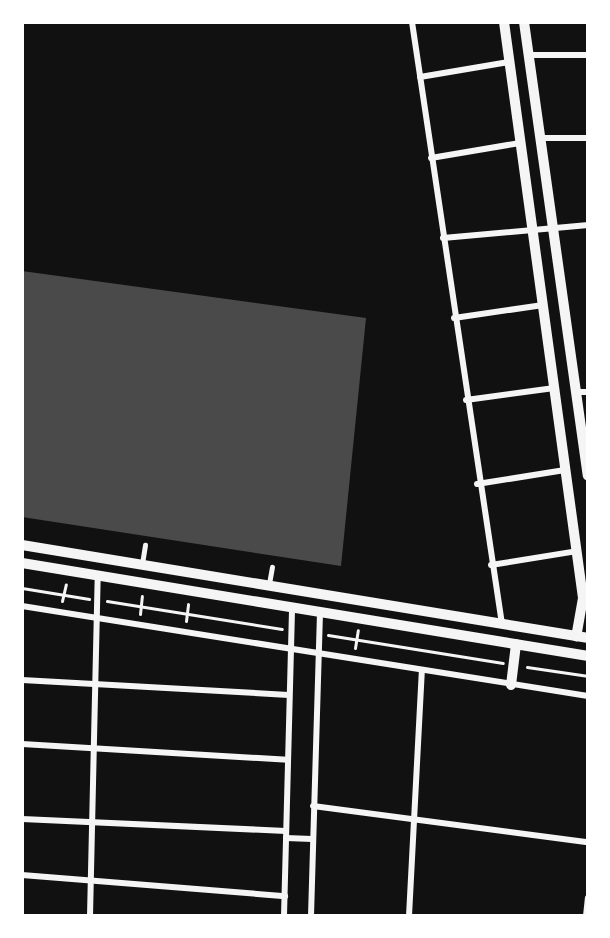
<!DOCTYPE html>
<html>
<head>
<meta charset="utf-8">
<style>
  body { margin:0 }
  #map { position:relative; width:610px; height:938px; overflow:hidden; background:#111; font-family:Barlow,sans-serif }
  div>[style] { position:absolute }
  .building>* { inset:0; background:#4a4a4a }
  .path>* { height:3px; margin:-1.5px; padding:0 1.5px; transform-origin:1.5px; border-radius:1.5px; background:#f5f5f5 }
  .service>* { height:4.5px; margin:-2.25px; padding:0 2.25px; transform-origin:2.25px; border-radius:2.25px; background:#f5f5f5 }
  .minor>* { height:6px; margin:-3px; padding:0 3px; transform-origin:3px; border-radius:3px; background:#f5f5f5 }
  .tertiary>* { height:10px; margin:-5px; padding:0 5px; transform-origin:5px; border-radius:5px; background:#f5f5f5 }
  span { translate:-50% -50%; white-space:nowrap; text-align:center; line-height:1.15; -webkit-text-stroke:6px #fff; paint-order:stroke }
  .frame { position:absolute; inset:0; border:24px solid #fff; pointer-events:none }
</style>
</head>
<body>
<div id="map">
  <div class="building">
    <div style="clip-path:polygon(22px 271px,366px 318px,341px 566px,22px 517px)"></div>
  </div>
  <div class="path">
    <div style="left:22px;top:588px;width:68px;rotate:9.3deg"></div>
    <div style="left:62px;top:601px;width:17px;rotate:-77deg"></div>
    <div style="left:107px;top:601px;width:177px;rotate:9.1deg"></div>
    <div style="left:140px;top:614px;width:18px;rotate:-84deg"></div>
    <div style="left:186px;top:621px;width:17px;rotate:-83deg"></div>
    <div style="left:328px;top:635px;width:177px;rotate:9.1deg"></div>
    <div style="left:355px;top:648px;width:18px;rotate:-81deg"></div>
    <div style="left:527px;top:667px;width:62px;rotate:8.4deg"></div>
  </div>
  <div class="service">
    <div style="left:142px;top:564px;width:19px;rotate:-81deg"></div>
    <div style="left:269px;top:584px;width:17px;rotate:-80deg"></div>
  </div>
  <div class="minor">
    <div style="left:412px;top:22px;width:609px;rotate:81.5deg"></div>
    <div style="left:529px;top:55px;width:59px"></div>
    <div style="left:420px;top:77px;width:90px;rotate:-9.6deg"></div>
    <div style="left:541px;top:138px;width:47px"></div>
    <div style="left:431px;top:158px;width:90px;rotate:-9.6deg"></div>
    <div style="left:443px;top:238px;width:146px;rotate:-5.1deg"></div>
    <div style="left:454px;top:318px;width:90px;rotate:-8.3deg"></div>
    <div style="left:576px;top:392px;width:12px"></div>
    <div style="left:466px;top:400px;width:89px;rotate:-7.8deg"></div>
    <div style="left:477px;top:484px;width:89px;rotate:-9deg"></div>
    <div style="left:491px;top:565px;width:87px;rotate:-9.2deg"></div>
    <div style="left:22px;top:606px;width:573px;rotate:9.03deg"></div>
    <div style="left:22px;top:680px;width:267px;rotate:3.2deg"></div>
    <div style="left:22px;top:744px;width:266px;rotate:3.4deg"></div>
    <div style="left:313px;top:806px;width:277px;rotate:7.5deg"></div>
    <div style="left:22px;top:819px;width:264px;rotate:2.6deg"></div>
    <div style="left:286px;top:838px;width:26px;rotate:2deg"></div>
    <div style="left:22px;top:875px;width:264px;rotate:4.6deg"></div>
    <div style="left:90px;top:916px;width:341px;rotate:-88.7deg"></div>
    <div style="left:284px;top:916px;width:309px;rotate:-88.5deg"></div>
    <div style="left:311px;top:916px;width:304px;rotate:-88.3deg"></div>
    <div style="left:409px;top:916px;width:246px;rotate:-87deg"></div>
    <div style="left:586px;top:916px;width:18px;rotate:-84deg"></div>
  </div>
  <div class="tertiary">
    <div style="left:504px;top:22px;width:581px;rotate:82.19deg"></div>
    <div style="left:583px;top:598px;width:39px;rotate:100deg"></div>
    <div style="left:524px;top:22px;width:458px;rotate:82deg"></div>
    <div style="left:22px;top:545px;width:574px;rotate:9.33deg"></div>
    <div style="left:22px;top:563px;width:574px;rotate:9.33deg"></div>
    <div style="left:511px;top:685px;width:41px;rotate:-83deg"></div>
  </div>
  <div class="frame"></div>
</div>
</body>
</html>
